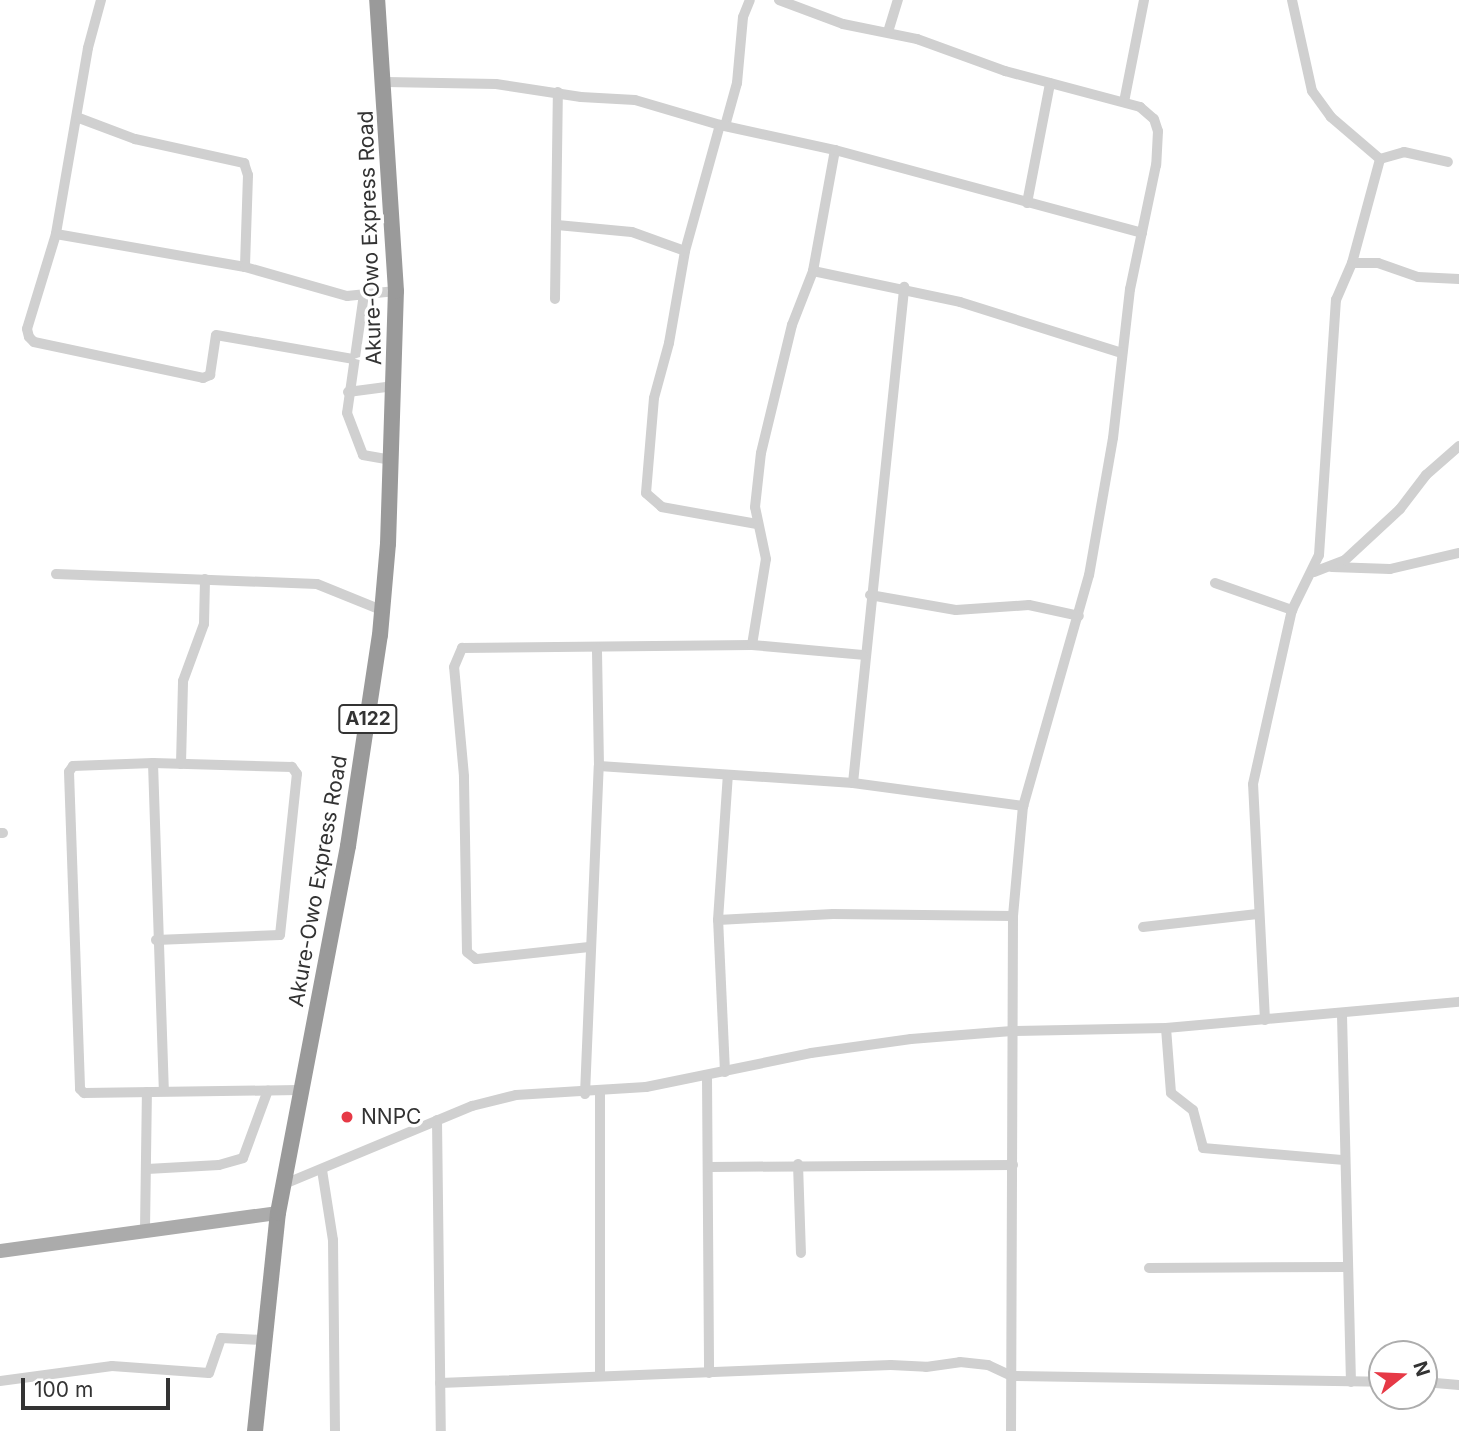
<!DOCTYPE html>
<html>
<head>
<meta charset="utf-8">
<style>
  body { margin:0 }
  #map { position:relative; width:1459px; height:1431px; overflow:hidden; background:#fff; font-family:Inter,sans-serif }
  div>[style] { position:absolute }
  .minor>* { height:10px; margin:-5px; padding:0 5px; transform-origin:5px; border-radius:5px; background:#d0d0d0 }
  .major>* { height:14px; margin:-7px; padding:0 7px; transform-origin:7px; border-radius:7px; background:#ababab }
  .highway>* { height:16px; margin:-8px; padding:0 8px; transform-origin:8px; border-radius:8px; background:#9a9a9a }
  .dots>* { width:19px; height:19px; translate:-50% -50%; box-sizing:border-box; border:4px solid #fff; border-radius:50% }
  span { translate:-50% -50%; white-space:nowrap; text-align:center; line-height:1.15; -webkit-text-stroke:7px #fff; paint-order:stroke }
  .shield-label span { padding:2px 5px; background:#fff; border:2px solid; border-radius:5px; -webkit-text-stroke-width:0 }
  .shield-label { font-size:19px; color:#333; font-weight:700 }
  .street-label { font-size:21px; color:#333 }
  .poi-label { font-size:21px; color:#333 }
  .left { translate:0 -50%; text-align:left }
  .north { position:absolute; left:1368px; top:1340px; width:70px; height:70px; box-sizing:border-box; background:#fff; border:2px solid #adadad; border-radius:50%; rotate:72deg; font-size:19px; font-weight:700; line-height:28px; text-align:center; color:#333 }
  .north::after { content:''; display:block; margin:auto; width:24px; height:32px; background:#e63946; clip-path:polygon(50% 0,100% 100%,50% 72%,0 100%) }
  .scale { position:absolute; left:21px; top:1378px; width:149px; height:32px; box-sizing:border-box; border:4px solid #333; border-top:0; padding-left:9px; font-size:21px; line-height:24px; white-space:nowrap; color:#333; -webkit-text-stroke:5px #fff; paint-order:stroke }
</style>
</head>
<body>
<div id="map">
  <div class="minor">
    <div style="left:101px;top:0;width:50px;rotate:105.2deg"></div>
    <div style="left:88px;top:48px;width:189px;rotate:99.8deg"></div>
    <div style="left:56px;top:234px;width:99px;rotate:107deg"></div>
    <div style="left:27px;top:329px;width:8px;rotate:76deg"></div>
    <div style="left:29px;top:337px;width:7px;rotate:45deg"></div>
    <div style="left:34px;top:342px;width:173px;rotate:12deg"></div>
    <div style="left:203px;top:378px;width:8px;rotate:-23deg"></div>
    <div style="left:210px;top:375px;width:40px;rotate:-81.5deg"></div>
    <div style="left:216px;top:335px;width:140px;rotate:9.9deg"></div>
    <div style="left:779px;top:0;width:68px;rotate:20.6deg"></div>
    <div style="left:843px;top:24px;width:76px;rotate:11.5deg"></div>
    <div style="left:917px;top:39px;width:94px;rotate:20deg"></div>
    <div style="left:1005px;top:71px;width:140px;rotate:14.9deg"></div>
    <div style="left:1140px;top:107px;width:18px;rotate:41deg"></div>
    <div style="left:1154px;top:119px;width:13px;rotate:72deg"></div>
    <div style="left:1158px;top:131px;width:34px;rotate:93deg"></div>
    <div style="left:1156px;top:165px;width:127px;rotate:101.8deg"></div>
    <div style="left:1130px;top:289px;width:150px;rotate:96.5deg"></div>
    <div style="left:1113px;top:438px;width:139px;rotate:99.9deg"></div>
    <div style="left:1089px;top:575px;width:240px;rotate:105.9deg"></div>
    <div style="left:1023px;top:806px;width:110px;rotate:95.2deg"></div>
    <div style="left:1013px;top:916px;width:515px;rotate:90.22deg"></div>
    <div style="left:888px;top:32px;width:34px;rotate:-73deg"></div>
    <div style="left:386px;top:82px;width:110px;rotate:1deg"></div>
    <div style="left:496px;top:84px;width:86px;rotate:8.7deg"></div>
    <div style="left:581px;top:97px;width:54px;rotate:3.2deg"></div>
    <div style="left:635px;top:100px;width:89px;rotate:16.4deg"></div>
    <div style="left:1124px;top:102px;width:104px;rotate:-78.9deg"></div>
    <div style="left:79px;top:118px;width:60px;rotate:20.6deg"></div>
    <div style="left:135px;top:139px;width:112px;rotate:12.4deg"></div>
    <div style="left:244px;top:163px;width:13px;rotate:72deg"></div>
    <div style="left:248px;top:175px;width:92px;rotate:91.9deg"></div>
    <div style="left:725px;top:126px;width:45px;rotate:-74.4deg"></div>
    <div style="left:737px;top:83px;width:66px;rotate:-84.8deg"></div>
    <div style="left:743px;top:17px;width:18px;rotate:-68deg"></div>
    <div style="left:1380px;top:159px;width:25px;rotate:-16deg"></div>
    <div style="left:1404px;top:152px;width:45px;rotate:12.8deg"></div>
    <div style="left:1027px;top:203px;width:122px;rotate:-79.1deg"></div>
    <div style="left:557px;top:225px;width:75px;rotate:5.3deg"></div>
    <div style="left:632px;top:232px;width:56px;rotate:19.7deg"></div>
    <div style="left:56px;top:234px;width:192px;rotate:9.9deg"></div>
    <div style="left:245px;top:267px;width:106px;rotate:15.9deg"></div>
    <div style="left:347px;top:296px;width:49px;rotate:-5.8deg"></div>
    <div style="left:1352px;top:263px;width:26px"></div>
    <div style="left:1378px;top:263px;width:42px;rotate:19.3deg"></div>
    <div style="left:1418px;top:277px;width:41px;rotate:2.8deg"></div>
    <div style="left:813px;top:271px;width:150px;rotate:11.9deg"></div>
    <div style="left:960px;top:302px;width:170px;rotate:17.5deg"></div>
    <div style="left:364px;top:294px;width:120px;rotate:98.1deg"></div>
    <div style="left:347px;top:413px;width:45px;rotate:69.1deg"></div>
    <div style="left:363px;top:455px;width:29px;rotate:10deg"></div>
    <div style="left:555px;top:299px;width:207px;rotate:-89.2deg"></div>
    <div style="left:348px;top:392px;width:46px;rotate:-7.4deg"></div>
    <div style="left:757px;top:524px;width:97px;rotate:-169.9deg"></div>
    <div style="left:662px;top:507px;width:21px;rotate:-139deg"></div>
    <div style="left:646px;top:493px;width:95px;rotate:-85.2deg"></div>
    <div style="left:654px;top:398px;width:57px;rotate:-74.7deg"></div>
    <div style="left:669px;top:343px;width:93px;rotate:-80.1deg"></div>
    <div style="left:685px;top:251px;width:131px;rotate:-74.5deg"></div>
    <div style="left:720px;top:125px;width:118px;rotate:12.3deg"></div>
    <div style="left:1332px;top:567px;width:58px;rotate:2deg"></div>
    <div style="left:1390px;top:569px;width:71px;rotate:-13.1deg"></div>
    <div style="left:1314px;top:572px;width:33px;rotate:-21deg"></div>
    <div style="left:1345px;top:560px;width:75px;rotate:-42.8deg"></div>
    <div style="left:1400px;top:509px;width:43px;rotate:-52.6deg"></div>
    <div style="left:1426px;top:475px;width:44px;rotate:-41.3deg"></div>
    <div style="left:56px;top:574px;width:261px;rotate:2.2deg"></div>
    <div style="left:317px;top:584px;width:69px;rotate:22.1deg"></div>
    <div style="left:1215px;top:583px;width:82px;rotate:19.3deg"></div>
    <div style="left:870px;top:595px;width:87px;rotate:9.9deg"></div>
    <div style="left:956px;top:610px;width:73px;rotate:-3.9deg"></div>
    <div style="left:1029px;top:605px;width:51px;rotate:12.4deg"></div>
    <div style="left:752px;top:645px;width:87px;rotate:-80.8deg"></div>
    <div style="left:766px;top:559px;width:53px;rotate:-101.9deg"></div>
    <div style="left:755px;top:507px;width:54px;rotate:-83.7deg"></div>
    <div style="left:761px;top:453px;width:132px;rotate:-76.4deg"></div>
    <div style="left:792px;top:325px;width:58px;rotate:-68.7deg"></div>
    <div style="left:813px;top:271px;width:123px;rotate:-79.7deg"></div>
    <div style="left:835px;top:150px;width:318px;rotate:15.1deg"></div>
    <div style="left:153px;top:763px;width:328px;rotate:88.1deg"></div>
    <div style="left:181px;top:764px;width:83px;rotate:-88.6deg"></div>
    <div style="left:183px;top:681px;width:61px;rotate:-69.8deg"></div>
    <div style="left:204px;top:624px;width:45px;rotate:-88.7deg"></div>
    <div style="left:599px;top:766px;width:255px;rotate:3.8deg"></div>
    <div style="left:853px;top:783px;width:172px;rotate:7.7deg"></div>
    <div style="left:853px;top:783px;width:499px;rotate:-84.1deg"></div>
    <div style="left:0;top:833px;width:3px"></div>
    <div style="left:718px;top:920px;width:115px;rotate:-3deg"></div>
    <div style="left:833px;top:914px;width:180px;rotate:0.6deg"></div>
    <div style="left:1143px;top:927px;width:115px;rotate:-6.5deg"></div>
    <div style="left:156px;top:940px;width:124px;rotate:-2.3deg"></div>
    <div style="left:280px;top:935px;width:162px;rotate:-84deg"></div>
    <div style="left:297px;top:774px;width:9px;rotate:-126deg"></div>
    <div style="left:292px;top:767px;width:139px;rotate:-178.4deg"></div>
    <div style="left:153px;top:763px;width:80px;rotate:177.9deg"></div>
    <div style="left:73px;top:766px;width:7px;rotate:124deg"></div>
    <div style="left:69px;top:772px;width:317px;rotate:88deg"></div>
    <div style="left:80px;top:1089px;width:6px;rotate:45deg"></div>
    <div style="left:84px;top:1093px;width:214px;rotate:-0.8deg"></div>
    <div style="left:589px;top:947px;width:114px;rotate:173.9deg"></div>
    <div style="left:476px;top:959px;width:11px;rotate:-142deg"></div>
    <div style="left:467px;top:952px;width:176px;rotate:-91deg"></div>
    <div style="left:464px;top:776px;width:109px;rotate:-95.2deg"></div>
    <div style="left:454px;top:667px;width:21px;rotate:-67deg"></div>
    <div style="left:462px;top:648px;width:290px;rotate:-0.6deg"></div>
    <div style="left:752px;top:645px;width:111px;rotate:5.1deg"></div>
    <div style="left:1342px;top:1015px;width:367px;rotate:88.6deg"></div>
    <div style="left:1265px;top:1020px;width:236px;rotate:-92.9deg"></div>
    <div style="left:1253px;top:784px;width:178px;rotate:-77.4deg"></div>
    <div style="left:1292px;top:610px;width:61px;rotate:-63.9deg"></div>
    <div style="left:1319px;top:555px;width:256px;rotate:-86.2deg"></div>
    <div style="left:1336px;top:300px;width:40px;rotate:-66.6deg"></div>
    <div style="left:1352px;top:263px;width:108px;rotate:-74.9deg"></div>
    <div style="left:1380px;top:159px;width:65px;rotate:-139.4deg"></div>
    <div style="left:1331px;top:117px;width:32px;rotate:-126deg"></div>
    <div style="left:1312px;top:91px;width:93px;rotate:-102.4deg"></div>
    <div style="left:1166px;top:1028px;width:65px;rotate:85.6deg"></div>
    <div style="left:1171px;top:1093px;width:28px;rotate:38deg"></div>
    <div style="left:1193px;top:1110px;width:39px;rotate:75deg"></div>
    <div style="left:1203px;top:1148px;width:142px;rotate:4.9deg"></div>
    <div style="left:725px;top:1072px;width:152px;rotate:-92.6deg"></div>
    <div style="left:718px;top:920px;width:145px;rotate:-86.1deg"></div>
    <div style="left:707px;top:1077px;width:296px;rotate:89.6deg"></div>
    <div style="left:600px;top:1093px;width:281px;rotate:90deg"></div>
    <div style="left:585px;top:1094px;width:328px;rotate:-87.6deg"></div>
    <div style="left:599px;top:766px;width:118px;rotate:-91deg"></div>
    <div style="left:437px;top:1120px;width:311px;rotate:89.3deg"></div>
    <div style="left:798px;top:1164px;width:89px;rotate:88.1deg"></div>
    <div style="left:710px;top:1167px;width:303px;rotate:-0.4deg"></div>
    <div style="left:147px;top:1169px;width:72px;rotate:-3.2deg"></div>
    <div style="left:219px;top:1165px;width:25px;rotate:-16deg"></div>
    <div style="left:243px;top:1158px;width:72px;rotate:-69.8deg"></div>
    <div style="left:322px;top:1170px;width:71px;rotate:81.1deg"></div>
    <div style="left:333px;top:1240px;width:191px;rotate:89.4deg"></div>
    <div style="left:282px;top:1185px;width:206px;rotate:-22.6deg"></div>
    <div style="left:472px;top:1106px;width:45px;rotate:-14deg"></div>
    <div style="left:516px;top:1095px;width:130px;rotate:-3.5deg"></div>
    <div style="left:646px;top:1087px;width:168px;rotate:-11.6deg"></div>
    <div style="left:811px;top:1053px;width:101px;rotate:-8deg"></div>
    <div style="left:911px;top:1039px;width:101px;rotate:-4.5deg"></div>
    <div style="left:1012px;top:1031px;width:154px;rotate:-1.1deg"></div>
    <div style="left:1166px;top:1028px;width:294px;rotate:-5.1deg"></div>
    <div style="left:145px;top:1230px;width:138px;rotate:-89.2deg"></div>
    <div style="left:1149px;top:1268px;width:198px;rotate:-0.3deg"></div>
    <div style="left:0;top:1381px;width:113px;rotate:-7.6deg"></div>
    <div style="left:112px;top:1366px;width:97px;rotate:4.1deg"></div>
    <div style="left:209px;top:1373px;width:37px;rotate:-71deg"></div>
    <div style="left:221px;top:1338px;width:41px;rotate:2.8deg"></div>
    <div style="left:1424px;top:1382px;width:35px;rotate:5deg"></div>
    <div style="left:440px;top:1383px;width:451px;rotate:-2.3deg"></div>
    <div style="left:891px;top:1365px;width:35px;rotate:3deg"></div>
    <div style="left:926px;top:1367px;width:34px;rotate:-8deg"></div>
    <div style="left:960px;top:1362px;width:28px;rotate:6deg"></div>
    <div style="left:988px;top:1365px;width:26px;rotate:25deg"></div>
    <div style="left:1012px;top:1376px;width:370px;rotate:0.9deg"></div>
  </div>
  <div class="major">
    <div style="left:0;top:1251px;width:281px;rotate:-7.8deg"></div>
  </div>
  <div class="highway">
    <div style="left:255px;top:1431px;width:219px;rotate:-84deg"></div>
    <div style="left:278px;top:1213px;width:374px;rotate:-79.2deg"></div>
    <div style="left:348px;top:846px;width:213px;rotate:-81.4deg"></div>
    <div style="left:380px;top:635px;width:91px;rotate:-85deg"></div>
    <div style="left:388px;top:544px;width:253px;rotate:-88.2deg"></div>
    <div style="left:396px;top:291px;width:292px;rotate:-93.7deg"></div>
  </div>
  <div class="dots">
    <div style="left:347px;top:1117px;background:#e63946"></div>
  </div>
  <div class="shield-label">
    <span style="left:368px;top:719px">A122</span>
  </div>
  <div class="street-label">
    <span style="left:370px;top:238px;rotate:-92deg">Akure-Owo Express Road</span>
    <span style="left:318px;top:881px;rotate:-80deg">Akure-Owo Express Road</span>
  </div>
  <div class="poi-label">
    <span class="left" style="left:361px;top:1117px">NNPC</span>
  </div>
  <div class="north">N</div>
  <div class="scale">100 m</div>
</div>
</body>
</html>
